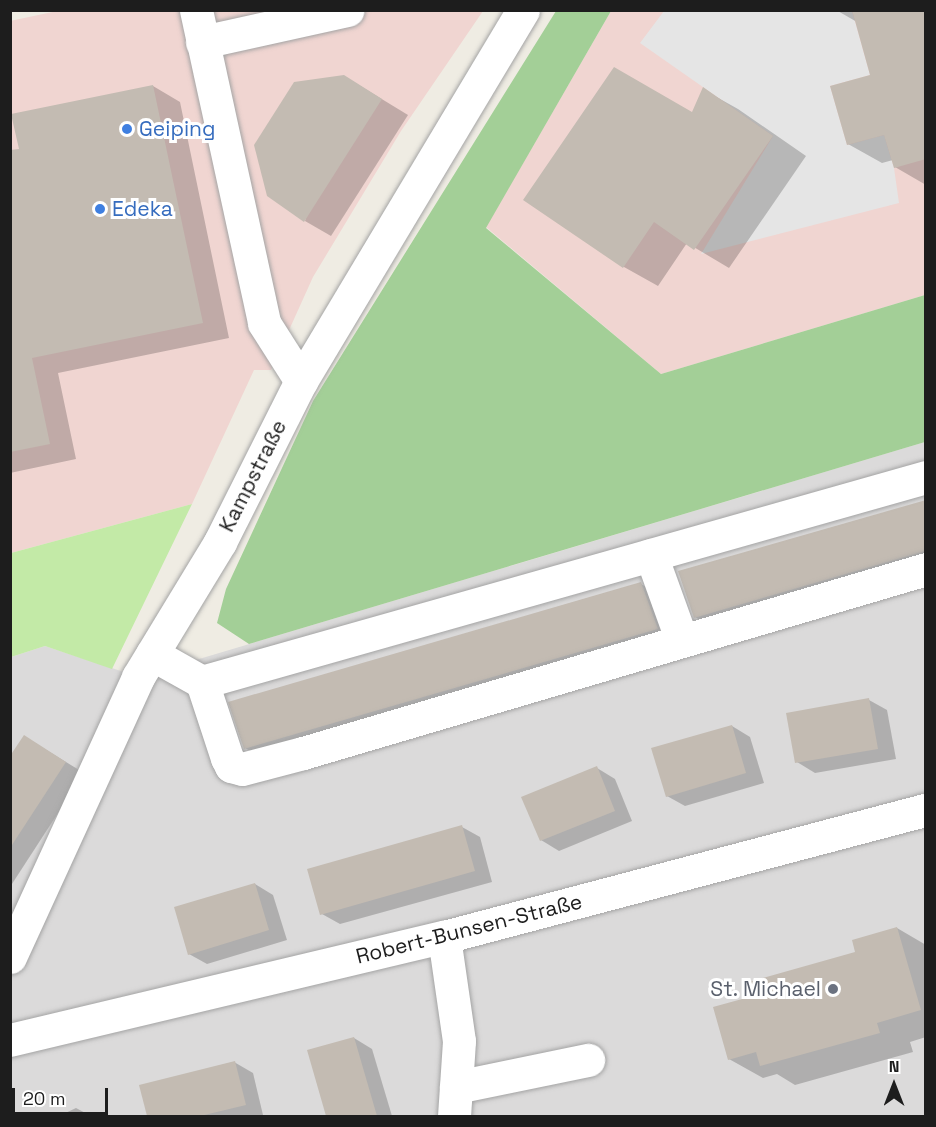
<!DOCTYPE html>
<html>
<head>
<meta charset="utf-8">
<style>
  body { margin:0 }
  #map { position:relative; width:936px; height:1127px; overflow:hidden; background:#efece3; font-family:"Space Grotesk",sans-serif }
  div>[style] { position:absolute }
  .residential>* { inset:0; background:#dbdada }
  .commercial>* { inset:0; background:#f0d5d1 }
  .grass>* { inset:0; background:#c3eaa7 }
  .forest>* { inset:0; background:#a3cf97 }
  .parking>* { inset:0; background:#e5e5e5 }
  .shadow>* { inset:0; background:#0003 }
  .building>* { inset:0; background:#c3bbb2 }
  .roads { filter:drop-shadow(0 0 2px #a4a4a4) drop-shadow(0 0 2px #a4a4a4) }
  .minor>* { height:33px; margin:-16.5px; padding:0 16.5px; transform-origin:16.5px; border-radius:16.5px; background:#fff }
  .dots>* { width:16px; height:16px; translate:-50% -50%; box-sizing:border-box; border:3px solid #fff; border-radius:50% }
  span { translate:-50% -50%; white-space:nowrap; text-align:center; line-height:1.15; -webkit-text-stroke:6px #fff; paint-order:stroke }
  .shop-label { font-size:21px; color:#366cbe }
  .left { translate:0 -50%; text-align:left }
  .street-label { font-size:21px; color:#1d1d1d }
  .worship-label { font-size:21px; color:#5b616d }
  .right { translate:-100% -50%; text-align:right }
  .frame { position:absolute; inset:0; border:12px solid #1d1d1d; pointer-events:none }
  .north { position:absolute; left:864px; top:1055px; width:60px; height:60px; -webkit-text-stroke:4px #fff; paint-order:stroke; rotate:0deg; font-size:16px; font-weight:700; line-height:24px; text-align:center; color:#1d1d1d }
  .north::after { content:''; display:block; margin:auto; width:21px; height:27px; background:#1d1d1d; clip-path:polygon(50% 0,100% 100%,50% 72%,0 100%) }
  .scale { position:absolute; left:12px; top:1088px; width:96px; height:27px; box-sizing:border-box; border:3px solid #1d1d1d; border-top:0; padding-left:8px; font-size:18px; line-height:21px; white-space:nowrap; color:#1d1d1d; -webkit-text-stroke:4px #fff; paint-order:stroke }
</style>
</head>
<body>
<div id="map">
  <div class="residential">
    <div style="clip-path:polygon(925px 442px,925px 1116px,11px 1116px,11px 657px,45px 646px,139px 677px)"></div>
  </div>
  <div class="commercial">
    <div style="clip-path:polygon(62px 10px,483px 11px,401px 131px,313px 277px,271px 370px,254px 370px,192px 504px,11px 553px,10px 21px)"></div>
    <div style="clip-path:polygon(611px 11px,925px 11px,925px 295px,661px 374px,486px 227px)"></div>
  </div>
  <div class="grass">
    <div style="clip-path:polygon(192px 504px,112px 669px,45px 646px,11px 657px,11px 553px)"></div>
  </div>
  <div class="forest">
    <div style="clip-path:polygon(556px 11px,611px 11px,486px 228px,661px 374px,925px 295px,925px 442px,249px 644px,217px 623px,226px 589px,313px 401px)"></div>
  </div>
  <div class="parking">
    <div style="clip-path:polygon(664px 11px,852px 11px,870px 75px,830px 86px,847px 145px,884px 135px,894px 168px,899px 203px,701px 254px,773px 136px,640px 43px)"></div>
  </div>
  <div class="shadow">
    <div style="clip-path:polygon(836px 10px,926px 10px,926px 185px,895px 167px,893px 160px,882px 163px,848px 144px,872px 76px,857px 22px)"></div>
    <div style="clip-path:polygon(344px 76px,408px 115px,331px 236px,305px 221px)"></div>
    <div style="clip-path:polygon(153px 86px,180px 102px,229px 338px,58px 373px,76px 459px,10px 473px,10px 177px)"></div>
    <div style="clip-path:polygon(704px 90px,738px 109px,806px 156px,729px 268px,687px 243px,658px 286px,624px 267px,525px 200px,693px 114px)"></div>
    <div style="clip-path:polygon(926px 502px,926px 557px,704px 622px,695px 617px)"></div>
    <div style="clip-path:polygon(641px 584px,650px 589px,666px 633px,254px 753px,245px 748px)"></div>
    <div style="clip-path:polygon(869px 700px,887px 710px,896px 759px,815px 773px,797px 762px)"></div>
    <div style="clip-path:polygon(732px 726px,750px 737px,764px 783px,685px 806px,667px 796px)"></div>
    <div style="clip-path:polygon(25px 737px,84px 773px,10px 887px,10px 759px)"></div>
    <div style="clip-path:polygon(597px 768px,615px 779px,632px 821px,559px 851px,541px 840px)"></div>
    <div style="clip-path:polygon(462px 827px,480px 837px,492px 882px,340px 924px,322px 914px)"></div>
    <div style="clip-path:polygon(255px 884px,273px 895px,287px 940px,207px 964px,189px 954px)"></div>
    <div style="clip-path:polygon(897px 928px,926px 945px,926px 1037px,910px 1042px,913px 1052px,795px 1085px,777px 1074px,763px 1078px,729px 1059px,755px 997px,857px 953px)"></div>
    <div style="clip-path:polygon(354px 1038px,372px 1049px,392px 1116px,327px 1116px,309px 1051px)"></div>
    <div style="clip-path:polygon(234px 1062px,253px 1073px,263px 1115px,149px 1116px,141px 1086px)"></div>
    <div style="clip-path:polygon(76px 1108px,91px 1116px,59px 1116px)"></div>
  </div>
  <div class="building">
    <div style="clip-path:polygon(852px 10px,926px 10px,926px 159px,894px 168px,884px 135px,847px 145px,830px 86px,870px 75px)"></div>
    <div style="clip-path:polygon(614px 67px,692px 112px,703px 87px,773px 136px,694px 250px,654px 222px,623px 268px,523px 200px)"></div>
    <div style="clip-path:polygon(344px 75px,382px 99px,304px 222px,267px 196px,254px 145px,294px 82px)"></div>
    <div style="clip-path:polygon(153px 85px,203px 323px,32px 358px,50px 444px,10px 452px,10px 150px,19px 149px,11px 114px)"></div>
    <div style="clip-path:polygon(926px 500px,926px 551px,694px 618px,678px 571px)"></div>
    <div style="clip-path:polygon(641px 582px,658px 629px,244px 749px,228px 702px)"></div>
    <div style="clip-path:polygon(869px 698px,878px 749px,795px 763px,786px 713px)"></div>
    <div style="clip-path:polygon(732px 725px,746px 773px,666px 797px,651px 748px)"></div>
    <div style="clip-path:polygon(24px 735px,66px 762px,10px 848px,10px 756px)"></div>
    <div style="clip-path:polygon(597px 766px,615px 811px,540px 841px,521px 797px)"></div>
    <div style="clip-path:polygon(462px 825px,475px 871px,320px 915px,307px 869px)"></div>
    <div style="clip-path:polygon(255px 883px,269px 930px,188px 955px,174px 907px)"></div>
    <div style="clip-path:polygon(897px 927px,921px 1010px,877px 1023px,880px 1033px,760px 1066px,756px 1052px,728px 1060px,713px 1007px,753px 996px,749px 982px,855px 952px,852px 940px)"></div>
    <div style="clip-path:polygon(354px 1037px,377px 1116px,326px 1116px,307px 1050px)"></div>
    <div style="clip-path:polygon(235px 1061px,246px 1105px,200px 1116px,147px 1116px,139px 1085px)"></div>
  </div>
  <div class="roads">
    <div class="minor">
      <div style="left:196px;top:10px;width:320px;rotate:77.7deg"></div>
      <div style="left:264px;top:323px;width:69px;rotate:57.5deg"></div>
      <div style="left:202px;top:42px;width:149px;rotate:-12.4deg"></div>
      <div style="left:651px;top:555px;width:91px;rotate:70.2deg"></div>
      <div style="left:152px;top:654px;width:57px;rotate:29.2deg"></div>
      <div style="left:202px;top:682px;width:752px;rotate:-15.81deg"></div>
      <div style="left:202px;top:682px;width:80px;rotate:71.8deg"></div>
      <div style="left:227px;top:758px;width:9px;rotate:63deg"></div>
      <div style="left:231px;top:766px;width:11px;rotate:15deg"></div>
      <div style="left:242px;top:769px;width:63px;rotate:-14.7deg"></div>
      <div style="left:303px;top:753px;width:650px;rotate:-16.45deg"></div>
      <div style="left:444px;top:937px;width:105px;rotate:81.8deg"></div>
      <div style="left:459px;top:1041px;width:75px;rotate:93.8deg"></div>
      <div style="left:10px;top:957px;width:308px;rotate:-65.4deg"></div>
      <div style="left:138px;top:677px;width:158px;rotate:-58.7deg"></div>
      <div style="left:220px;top:542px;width:180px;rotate:-63.3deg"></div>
      <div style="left:301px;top:381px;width:432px;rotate:-59.1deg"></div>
      <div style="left:10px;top:1040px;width:446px;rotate:-13.4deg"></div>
      <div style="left:444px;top:937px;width:498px;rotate:-14.8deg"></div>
      <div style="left:456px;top:1087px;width:135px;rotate:-11.6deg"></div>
    </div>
  </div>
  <div class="dots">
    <div style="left:127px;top:129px;background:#3f7fe0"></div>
    <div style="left:100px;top:209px;background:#3f7fe0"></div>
    <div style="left:833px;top:989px;background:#6b7280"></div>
  </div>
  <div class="shop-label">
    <span class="left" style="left:139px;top:129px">Geiping</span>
    <span class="left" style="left:112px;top:209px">Edeka</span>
  </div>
  <div class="street-label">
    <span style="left:253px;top:476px;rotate:-63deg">Kampstraße</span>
    <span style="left:469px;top:929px;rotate:-14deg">Robert-Bunsen-Straße</span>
  </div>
  <div class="worship-label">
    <span class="right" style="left:821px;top:989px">St. Michael</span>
  </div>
  <div class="frame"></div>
  <div class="north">N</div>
  <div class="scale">20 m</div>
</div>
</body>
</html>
